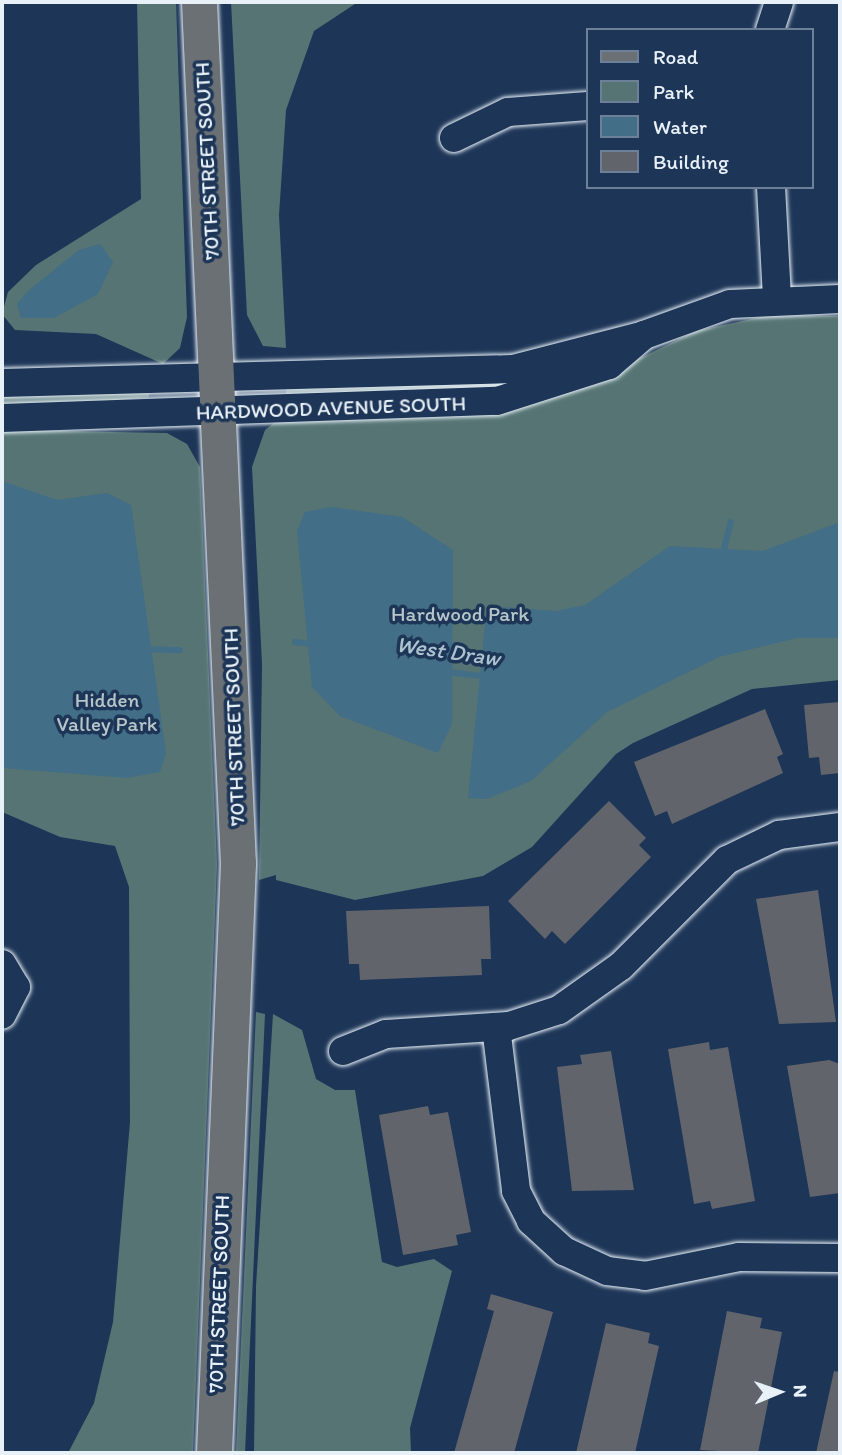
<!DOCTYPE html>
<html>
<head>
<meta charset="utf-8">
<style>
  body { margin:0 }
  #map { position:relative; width:842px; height:1455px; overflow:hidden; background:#1d3557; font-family:Itim,sans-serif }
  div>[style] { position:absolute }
  .green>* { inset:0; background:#557473 }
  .water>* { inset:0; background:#426e87 }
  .stream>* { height:6px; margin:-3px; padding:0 3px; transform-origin:3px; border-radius:3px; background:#426e87 }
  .building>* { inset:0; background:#62646c }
  .roads { filter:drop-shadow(0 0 2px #e8f1f8) drop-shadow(0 0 2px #e8f1f8) }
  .minor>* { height:28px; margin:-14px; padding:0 14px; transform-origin:14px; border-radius:14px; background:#1d3557 }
  .major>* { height:35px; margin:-17.5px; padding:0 17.5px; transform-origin:17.5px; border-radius:17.5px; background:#6a7074 }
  span { translate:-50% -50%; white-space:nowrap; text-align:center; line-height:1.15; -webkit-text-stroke:7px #1d3557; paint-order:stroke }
  .street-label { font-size:21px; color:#e8f1f8 }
  .park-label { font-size:21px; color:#b5c5c9 }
  .water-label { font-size:23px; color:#aec3d0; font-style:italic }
  .frame { position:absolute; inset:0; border:4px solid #e8f1f8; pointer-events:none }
  .legend { position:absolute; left:586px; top:28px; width:228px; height:161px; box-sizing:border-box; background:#1d3557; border:2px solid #6e8097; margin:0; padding:9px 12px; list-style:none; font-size:21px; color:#e8f1f8 }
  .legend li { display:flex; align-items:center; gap:14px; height:35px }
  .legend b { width:35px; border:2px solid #6e8097 }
  .north { position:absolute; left:744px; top:1357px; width:70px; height:70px; -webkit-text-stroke:5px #1d3557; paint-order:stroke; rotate:88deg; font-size:19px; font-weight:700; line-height:28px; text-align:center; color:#e8f1f8 }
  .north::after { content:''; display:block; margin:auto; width:24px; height:32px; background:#e8f1f8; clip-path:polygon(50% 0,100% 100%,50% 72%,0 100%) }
</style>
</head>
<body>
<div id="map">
  <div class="green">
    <div style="clip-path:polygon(137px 2px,176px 2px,187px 317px,180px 348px,163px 364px,96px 334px,15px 330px,2px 314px,8px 292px,36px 265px,141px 199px)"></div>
    <div style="clip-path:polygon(231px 2px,358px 2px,314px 31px,286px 110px,279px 215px,286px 348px,263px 346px,247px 315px)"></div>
    <div style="clip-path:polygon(770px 315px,840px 316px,840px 680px,752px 689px,633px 743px,616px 754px,532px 847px,483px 876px,355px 900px,276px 880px,276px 875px,259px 880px,262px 664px,252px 467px,265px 430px,275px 422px,603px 376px,696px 331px)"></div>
    <div style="clip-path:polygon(521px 376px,513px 389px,286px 394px,286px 388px)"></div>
    <div style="clip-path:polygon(149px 391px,149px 397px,97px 402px,2px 406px,2px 392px)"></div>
    <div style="clip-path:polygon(2px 430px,167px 433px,187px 444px,200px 467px,217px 864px,193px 1453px,68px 1453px,94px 1403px,113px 1322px,130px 1122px,129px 887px,115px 846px,60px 837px,2px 812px)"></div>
    <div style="clip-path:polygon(256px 1012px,265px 1014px,245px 1453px,236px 1453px)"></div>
    <div style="clip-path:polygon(273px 1014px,302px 1030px,316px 1079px,335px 1090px,355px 1090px,382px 1262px,397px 1267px,434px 1259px,452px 1271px,410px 1428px,411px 1453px,254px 1453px,256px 1286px)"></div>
  </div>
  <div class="water">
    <div style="clip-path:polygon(100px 244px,113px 262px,98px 294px,54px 318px,21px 318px,17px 304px,28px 291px,79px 250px)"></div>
    <div style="clip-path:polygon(2px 481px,57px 500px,107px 493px,131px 505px,166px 753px,160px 772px,127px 778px,2px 768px)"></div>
    <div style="clip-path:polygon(331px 507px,402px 517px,453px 550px,452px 724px,438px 753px,340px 716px,312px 687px,297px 531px,305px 512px)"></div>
    <div style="clip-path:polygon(840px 522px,840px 638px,797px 638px,719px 657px,607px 712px,531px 781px,487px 799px,468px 798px,486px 614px,504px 607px,556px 611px,585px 605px,670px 546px,763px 551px)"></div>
  </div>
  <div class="stream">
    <div style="left:722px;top:557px;width:36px;rotate:-76deg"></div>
    <div style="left:295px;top:642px;width:19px;rotate:6deg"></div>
    <div style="left:147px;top:649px;width:33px;rotate:2deg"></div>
    <div style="left:448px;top:672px;width:38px;rotate:7deg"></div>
  </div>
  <div class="building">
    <div style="clip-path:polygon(840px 702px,840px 773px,821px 775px,819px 757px,809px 758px,804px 705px)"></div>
    <div style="clip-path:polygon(765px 709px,783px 754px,777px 757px,783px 773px,672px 824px,667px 811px,655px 816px,634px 762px)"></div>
    <div style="clip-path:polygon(609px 801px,646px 838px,639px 845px,651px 857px,565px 944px,552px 931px,545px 939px,508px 901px)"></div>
    <div style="clip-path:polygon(818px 890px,836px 1022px,779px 1024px,756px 899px)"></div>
    <div style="clip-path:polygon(489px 906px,491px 959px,481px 959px,482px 975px,360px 980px,359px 964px,349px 964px,346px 911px)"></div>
    <div style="clip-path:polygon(709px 1042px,710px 1050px,728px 1047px,755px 1201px,712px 1209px,710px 1201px,694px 1204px,668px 1049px)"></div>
    <div style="clip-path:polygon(611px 1051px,634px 1190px,572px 1191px,557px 1067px,582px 1064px,580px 1055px)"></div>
    <div style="clip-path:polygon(829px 1060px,840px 1064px,840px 1193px,810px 1197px,787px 1066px)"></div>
    <div style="clip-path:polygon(428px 1106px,430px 1115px,448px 1112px,471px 1232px,456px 1235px,458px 1245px,403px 1255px,379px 1115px)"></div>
    <div style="clip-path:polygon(491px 1294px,553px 1312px,514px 1453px,454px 1453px,494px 1311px,487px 1309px)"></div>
    <div style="clip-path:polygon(727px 1311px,762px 1318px,760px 1328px,782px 1332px,758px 1453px,700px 1450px)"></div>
    <div style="clip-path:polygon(606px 1323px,650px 1333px,648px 1343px,659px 1346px,635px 1453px,576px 1453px)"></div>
    <div style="clip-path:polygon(834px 1371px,840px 1372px,840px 1453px,816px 1453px)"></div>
  </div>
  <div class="roads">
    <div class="minor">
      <div style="left:770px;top:30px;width:29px;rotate:-72deg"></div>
      <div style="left:454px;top:138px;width:60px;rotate:-25.7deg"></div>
      <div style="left:508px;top:112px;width:80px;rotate:-4.3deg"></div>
      <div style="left:771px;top:187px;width:111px;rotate:86.9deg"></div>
      <div style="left:2px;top:383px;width:511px;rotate:-1.57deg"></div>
      <div style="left:513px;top:369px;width:135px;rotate:-14.5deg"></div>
      <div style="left:644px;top:335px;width:91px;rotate:-19.8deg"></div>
      <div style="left:730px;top:304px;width:110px;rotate:-2.6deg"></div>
      <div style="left:2px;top:418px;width:495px;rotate:-2deg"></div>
      <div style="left:497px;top:401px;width:118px;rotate:-17.8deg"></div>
      <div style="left:609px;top:365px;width:46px;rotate:-40.6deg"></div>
      <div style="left:2px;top:964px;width:27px;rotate:59deg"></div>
      <div style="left:16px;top:987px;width:31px;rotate:117deg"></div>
      <div style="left:496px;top:1027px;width:165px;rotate:83deg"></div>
      <div style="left:516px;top:1191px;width:34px;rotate:63deg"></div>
      <div style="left:531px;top:1221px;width:45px;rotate:42.3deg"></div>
      <div style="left:564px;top:1251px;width:47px;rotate:24.9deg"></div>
      <div style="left:607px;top:1271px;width:38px;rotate:7deg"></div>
      <div style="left:645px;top:1276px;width:96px;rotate:-11.4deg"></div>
      <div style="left:739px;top:1257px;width:101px;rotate:0.6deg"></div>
      <div style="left:343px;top:1051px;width:46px;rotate:-21.6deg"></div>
      <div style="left:386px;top:1034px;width:123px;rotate:-3.7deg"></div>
      <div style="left:509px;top:1026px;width:52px;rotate:-17.7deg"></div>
      <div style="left:559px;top:1010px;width:76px;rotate:-35.4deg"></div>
      <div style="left:621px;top:966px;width:150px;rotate:-45deg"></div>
      <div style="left:727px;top:860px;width:58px;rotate:-25.7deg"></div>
      <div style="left:779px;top:835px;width:62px;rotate:-7.5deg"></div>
    </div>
    <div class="major">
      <div style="left:199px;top:2px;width:862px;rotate:87.41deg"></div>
      <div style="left:238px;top:863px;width:590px;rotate:92.33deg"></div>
    </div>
  </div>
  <div class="street-label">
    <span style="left:207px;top:161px;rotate:-93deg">70TH STREET SOUTH</span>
    <span style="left:331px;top:408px;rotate:-2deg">HARDWOOD AVENUE SOUTH</span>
    <span style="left:234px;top:727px;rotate:-92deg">70TH STREET SOUTH</span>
    <span style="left:219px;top:1294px;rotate:-88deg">70TH STREET SOUTH</span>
  </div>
  <div class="park-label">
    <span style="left:460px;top:614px">Hardwood Park</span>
    <span style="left:107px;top:712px">Hidden<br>Valley Park</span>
  </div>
  <div class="water-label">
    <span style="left:448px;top:651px;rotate:8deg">West Draw</span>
  </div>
  <div class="frame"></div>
  <ul class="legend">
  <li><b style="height:9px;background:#6a7074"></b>Road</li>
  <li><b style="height:19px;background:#557473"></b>Park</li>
  <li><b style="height:19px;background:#426e87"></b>Water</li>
  <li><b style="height:19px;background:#62646c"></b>Building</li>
  </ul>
  <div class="north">N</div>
</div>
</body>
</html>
